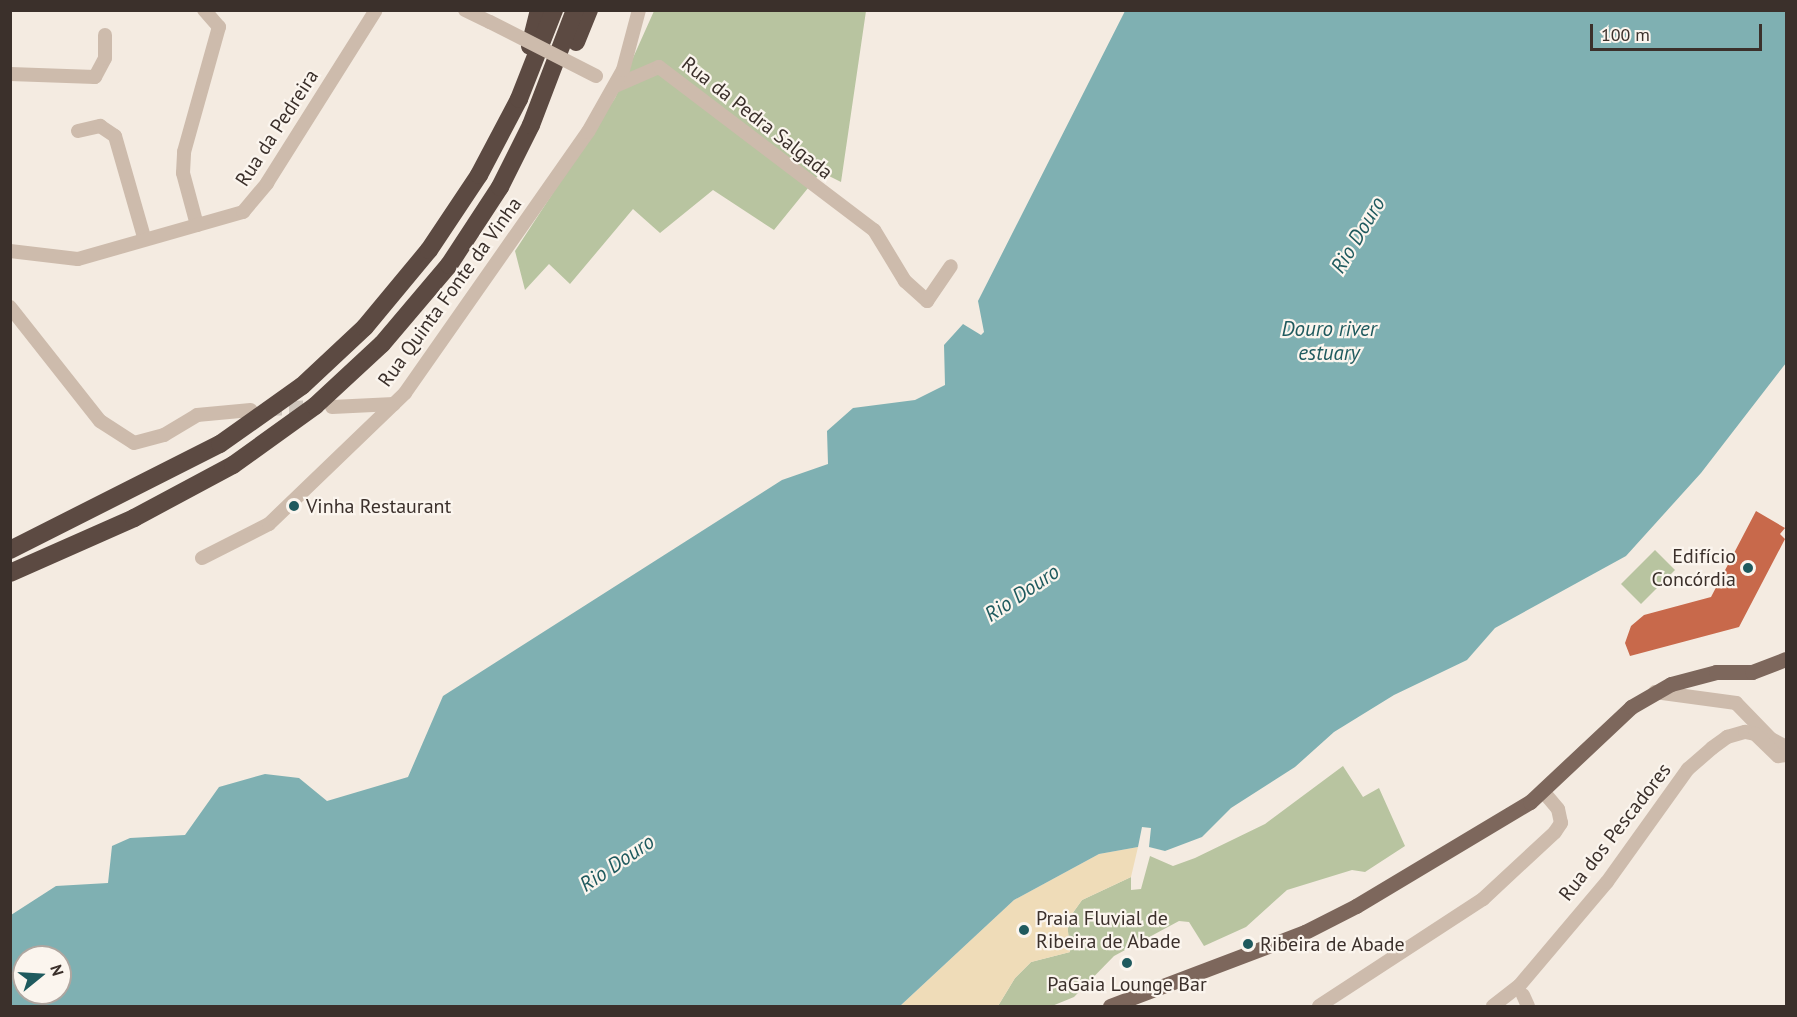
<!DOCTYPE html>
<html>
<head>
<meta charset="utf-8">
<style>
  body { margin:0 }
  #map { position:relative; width:1797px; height:1017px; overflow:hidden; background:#f4ebe1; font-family:"PT Sans",sans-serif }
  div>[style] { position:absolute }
  .green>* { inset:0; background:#b8c4a0 }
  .sand>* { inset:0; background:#efdcb8 }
  .water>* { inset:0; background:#7fb0b2 }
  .building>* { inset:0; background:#c8694b }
  .street-tunnel>* { height:14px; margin-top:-7px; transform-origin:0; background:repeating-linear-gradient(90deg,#cfc6bd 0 14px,transparent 0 21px) }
  .street>* { height:14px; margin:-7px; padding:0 7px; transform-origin:7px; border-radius:7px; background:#cdbbac }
  .primary>* { height:15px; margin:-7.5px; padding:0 7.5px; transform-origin:7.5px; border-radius:7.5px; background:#7d675c }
  .highway>* { height:18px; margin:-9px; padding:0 9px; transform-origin:9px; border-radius:9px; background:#5c4a42 }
  .street-bridge>* { height:14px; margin:-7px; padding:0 7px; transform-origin:7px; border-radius:7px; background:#cdbbac }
  .dots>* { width:16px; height:16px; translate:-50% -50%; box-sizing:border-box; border:3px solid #fbf5ee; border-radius:50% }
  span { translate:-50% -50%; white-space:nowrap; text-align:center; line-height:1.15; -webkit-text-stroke:4.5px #fbf5ee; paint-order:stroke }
  .street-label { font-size:20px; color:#3b302b }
  .poi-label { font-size:20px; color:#3b302b }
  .left { translate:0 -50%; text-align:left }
  .right { translate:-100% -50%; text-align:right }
  .water-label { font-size:21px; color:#1f5a5e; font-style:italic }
  .frame { position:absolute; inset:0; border:12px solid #3b302b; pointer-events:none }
  .north { position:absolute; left:12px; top:945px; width:60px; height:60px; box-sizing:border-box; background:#fbf5ee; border:2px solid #aea6a0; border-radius:50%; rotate:72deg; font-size:16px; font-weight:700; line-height:24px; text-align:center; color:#3b302b }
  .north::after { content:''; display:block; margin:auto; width:21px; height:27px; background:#1f5a5e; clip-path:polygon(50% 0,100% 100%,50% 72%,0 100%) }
  .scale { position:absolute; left:1590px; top:24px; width:172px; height:27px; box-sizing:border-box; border:3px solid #3b302b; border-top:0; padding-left:8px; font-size:18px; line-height:21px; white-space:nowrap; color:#3b302b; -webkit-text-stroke:4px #fbf5ee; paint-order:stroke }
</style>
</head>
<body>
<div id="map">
  <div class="green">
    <div style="clip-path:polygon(654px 11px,866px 11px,841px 182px,821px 172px,774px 230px,713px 190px,660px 233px,633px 209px,570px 284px,549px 264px,525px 290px,515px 251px,615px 98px)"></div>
    <div style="clip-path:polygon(1655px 550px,1675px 570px,1641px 604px,1621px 584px)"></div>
    <div style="clip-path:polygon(1343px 766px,1363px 797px,1379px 788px,1405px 846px,1365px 872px,1352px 870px,1287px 890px,1246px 927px,1204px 946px,1189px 922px,1179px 921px,1114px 956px,1074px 997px,1052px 1006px,998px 1006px,1015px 978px,1031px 962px,1070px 952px,1067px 921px,1082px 900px,1131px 877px,1131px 890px,1141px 889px,1150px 856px,1173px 866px,1195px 858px,1265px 824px)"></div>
  </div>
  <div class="sand">
    <div style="clip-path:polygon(1138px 847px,1131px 877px,1082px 900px,1067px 921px,1070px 952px,1031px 962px,1015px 978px,998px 1006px,900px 1006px,1014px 900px,1099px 854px)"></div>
  </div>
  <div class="water">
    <div style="clip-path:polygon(evenodd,1125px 11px,1786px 11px,1786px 363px,1701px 473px,1626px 556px,1495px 628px,1467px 660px,1394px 695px,1334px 732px,1295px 767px,1231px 808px,1202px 837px,1165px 851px,1149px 847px,1151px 828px,1142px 827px,1138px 847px,1099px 854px,1014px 900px,900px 1006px,11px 1006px,11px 915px,56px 886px,108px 883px,112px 846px,130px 838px,185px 835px,219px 787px,265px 774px,299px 778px,327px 801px,408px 777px,443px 696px,782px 480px,828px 464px,827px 431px,853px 408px,915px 400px,945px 385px,944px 345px,963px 324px,981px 335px,984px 332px,978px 301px,1125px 11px,24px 957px,60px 957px,60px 993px,24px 993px,24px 957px)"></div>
  </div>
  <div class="building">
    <div style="clip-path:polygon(1756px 511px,1785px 528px,1780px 534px,1785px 539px,1739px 627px,1630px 656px,1625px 643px,1631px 626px,1644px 615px,1711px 597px)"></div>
  </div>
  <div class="street-tunnel">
    <div style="left:268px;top:409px;width:47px;rotate:-2.4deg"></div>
  </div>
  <div class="street">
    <div style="left:465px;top:10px;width:28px;rotate:26deg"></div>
    <div style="left:10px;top:74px;width:85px;rotate:2deg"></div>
    <div style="left:95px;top:77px;width:21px;rotate:-62deg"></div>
    <div style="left:105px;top:58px;width:23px;rotate:-90deg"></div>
    <div style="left:615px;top:86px;width:48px;rotate:-23.4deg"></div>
    <div style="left:659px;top:67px;width:270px;rotate:37.2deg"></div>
    <div style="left:874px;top:230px;width:60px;rotate:58.7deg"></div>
    <div style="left:905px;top:281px;width:30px;rotate:42deg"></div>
    <div style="left:927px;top:301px;width:42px;rotate:-55.6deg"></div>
    <div style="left:78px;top:131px;width:23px;rotate:-13deg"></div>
    <div style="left:100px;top:126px;width:18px;rotate:34deg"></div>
    <div style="left:115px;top:136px;width:105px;rotate:74deg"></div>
    <div style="left:197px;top:225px;width:54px;rotate:-105.1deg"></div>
    <div style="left:183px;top:173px;width:21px;rotate:-87deg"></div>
    <div style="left:184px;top:152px;width:130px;rotate:-74.4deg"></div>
    <div style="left:219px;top:27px;width:23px;rotate:-131deg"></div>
    <div style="left:10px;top:251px;width:68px;rotate:6.7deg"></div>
    <div style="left:78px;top:259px;width:172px;rotate:-15.9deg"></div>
    <div style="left:243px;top:212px;width:38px;rotate:-50deg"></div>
    <div style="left:267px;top:183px;width:204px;rotate:-57.8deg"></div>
    <div style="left:10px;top:307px;width:145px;rotate:51.7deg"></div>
    <div style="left:100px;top:421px;width:40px;rotate:32.9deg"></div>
    <div style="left:134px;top:443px;width:31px;rotate:-15deg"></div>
    <div style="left:164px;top:435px;width:39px;rotate:-31deg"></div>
    <div style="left:197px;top:415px;width:54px;rotate:-5.3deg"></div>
    <div style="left:332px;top:407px;width:62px;rotate:-2.8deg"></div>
    <div style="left:202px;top:558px;width:75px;rotate:-26.9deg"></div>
    <div style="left:269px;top:524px;width:189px;rotate:-43.9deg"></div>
    <div style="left:405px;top:393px;width:319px;rotate:-55deg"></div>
    <div style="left:588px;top:132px;width:71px;rotate:-60.6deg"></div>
    <div style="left:623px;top:70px;width:62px;rotate:-75.1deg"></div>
    <div style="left:1655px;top:692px;width:82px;rotate:7.7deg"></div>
    <div style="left:1736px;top:703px;width:50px;rotate:45.8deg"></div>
    <div style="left:1771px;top:739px;width:17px;rotate:28deg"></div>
    <div style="left:1523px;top:995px;width:12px;rotate:66deg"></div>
    <div style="left:1319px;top:1006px;width:196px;rotate:-33.1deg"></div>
    <div style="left:1483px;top:899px;width:98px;rotate:-42.9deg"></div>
    <div style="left:1555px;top:832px;width:11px;rotate:-56deg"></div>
    <div style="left:1561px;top:823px;width:14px;rotate:-102deg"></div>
    <div style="left:1558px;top:809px;width:23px;rotate:-130deg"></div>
    <div style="left:1493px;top:1006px;width:33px;rotate:-38deg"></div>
    <div style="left:1519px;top:986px;width:136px;rotate:-49.8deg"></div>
    <div style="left:1607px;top:882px;width:139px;rotate:-54.4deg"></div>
    <div style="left:1688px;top:769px;width:32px;rotate:-41deg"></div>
    <div style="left:1712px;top:748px;width:19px;rotate:-36deg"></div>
    <div style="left:1727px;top:737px;width:19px;rotate:-16deg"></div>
    <div style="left:1745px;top:732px;width:10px;rotate:11deg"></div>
    <div style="left:1755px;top:734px;width:32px;rotate:44deg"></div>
    <div style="left:1778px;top:756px;width:8px;rotate:-7deg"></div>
  </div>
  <div class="primary">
    <div style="left:1110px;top:1006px;width:209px;rotate:-20.8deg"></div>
    <div style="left:1305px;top:932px;width:57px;rotate:-27deg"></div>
    <div style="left:1356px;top:906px;width:203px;rotate:-30.9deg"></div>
    <div style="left:1530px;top:802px;width:139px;rotate:-43.2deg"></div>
    <div style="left:1631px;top:707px;width:46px;rotate:-29.9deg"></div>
    <div style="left:1671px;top:684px;width:47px;rotate:-14.9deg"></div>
    <div style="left:1716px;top:672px;width:36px"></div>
    <div style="left:1752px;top:672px;width:36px;rotate:-21deg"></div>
  </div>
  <div class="highway">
    <div style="left:576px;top:42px;width:35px;rotate:-68deg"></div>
    <div style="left:530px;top:46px;width:37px;rotate:-76deg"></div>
    <div style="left:10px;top:550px;width:235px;rotate:-26.8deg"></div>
    <div style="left:220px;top:444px;width:100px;rotate:-35.3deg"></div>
    <div style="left:302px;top:386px;width:86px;rotate:-43.1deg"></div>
    <div style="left:365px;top:327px;width:100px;rotate:-50.3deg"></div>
    <div style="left:429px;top:250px;width:90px;rotate:-56.3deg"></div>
    <div style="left:479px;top:175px;width:86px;rotate:-62.2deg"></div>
    <div style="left:519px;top:99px;width:96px;rotate:-68.5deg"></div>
    <div style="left:10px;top:573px;width:136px;rotate:-23.9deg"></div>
    <div style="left:134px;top:518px;width:112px;rotate:-28.2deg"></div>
    <div style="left:233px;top:465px;width:101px;rotate:-35.7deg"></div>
    <div style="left:315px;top:406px;width:91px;rotate:-42.8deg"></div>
    <div style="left:382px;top:344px;width:104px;rotate:-49.7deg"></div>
    <div style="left:449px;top:265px;width:93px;rotate:-56.8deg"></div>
    <div style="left:500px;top:187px;width:69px;rotate:-63.4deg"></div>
    <div style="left:531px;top:125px;width:123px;rotate:-69.1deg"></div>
  </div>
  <div class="street-bridge">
    <div style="left:490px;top:22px;width:119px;rotate:27deg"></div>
  </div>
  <div class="dots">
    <div style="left:294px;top:506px;background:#1f5a5e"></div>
    <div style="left:1748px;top:568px;background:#1f5a5e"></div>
    <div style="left:1024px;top:930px;background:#1f5a5e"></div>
    <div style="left:1248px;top:944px;background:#1f5a5e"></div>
    <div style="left:1127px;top:963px;background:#1f5a5e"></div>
  </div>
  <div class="street-label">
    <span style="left:757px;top:118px;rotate:38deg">Rua da Pedra Salgada</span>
    <span style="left:277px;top:128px;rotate:-57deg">Rua da Pedreira</span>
    <span style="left:450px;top:292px;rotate:-54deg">Rua Quinta Fonte da Vinha</span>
    <span style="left:1615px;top:832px;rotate:-52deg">Rua dos Pescadores</span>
  </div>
  <div class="poi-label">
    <span class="left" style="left:306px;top:506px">Vinha Restaurant</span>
    <span class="right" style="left:1736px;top:568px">Edifício<br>Concórdia</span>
    <span class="left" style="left:1036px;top:930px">Praia Fluvial de<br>Ribeira de Abade</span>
    <span class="left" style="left:1260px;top:944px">Ribeira de Abade</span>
    <span style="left:1127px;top:984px">PaGaia Lounge Bar</span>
  </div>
  <div class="water-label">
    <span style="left:1358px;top:235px;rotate:-59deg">Rio Douro</span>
    <span style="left:1329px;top:341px">Douro river<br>estuary</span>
    <span style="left:1022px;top:593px;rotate:-34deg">Rio Douro</span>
    <span style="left:617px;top:863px;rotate:-34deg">Rio Douro</span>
  </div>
  <div class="frame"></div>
  <div class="north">N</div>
  <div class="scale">100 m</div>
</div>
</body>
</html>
